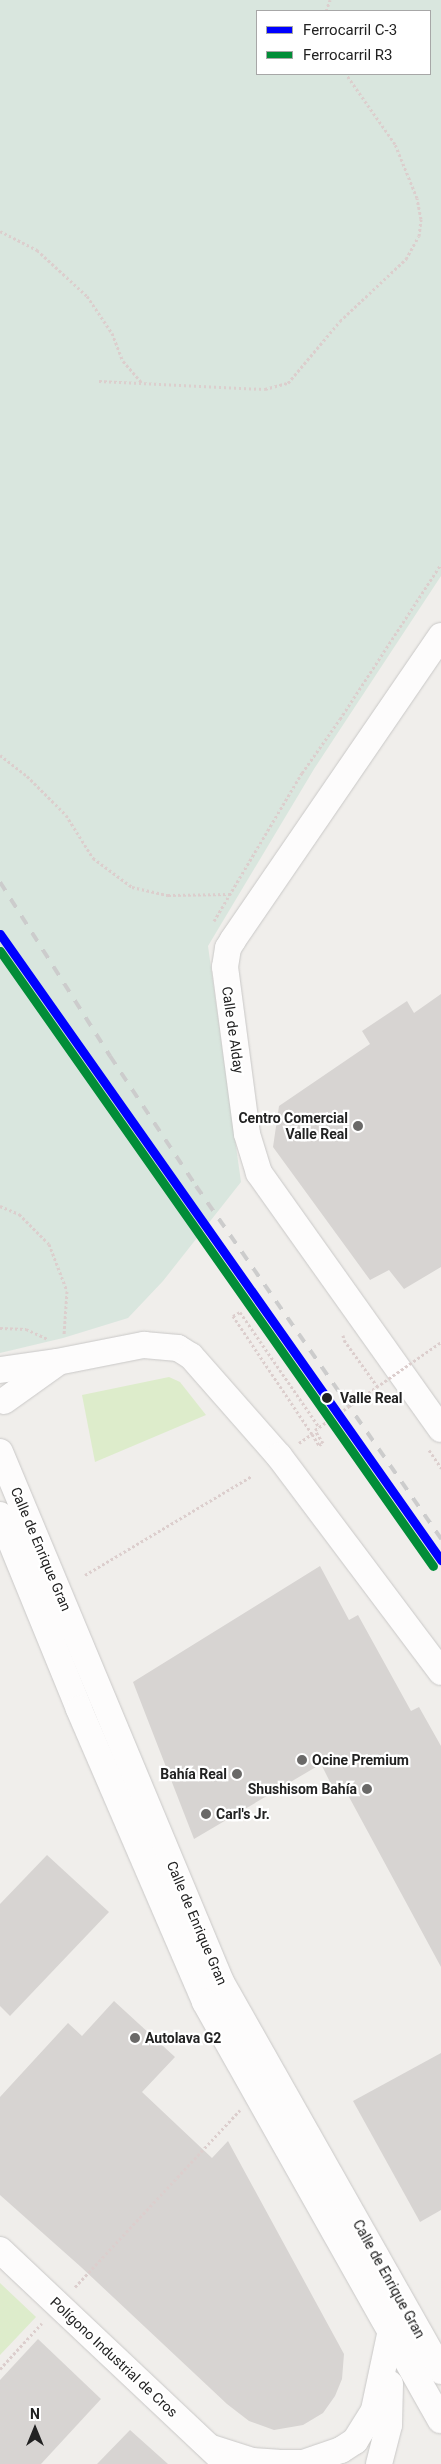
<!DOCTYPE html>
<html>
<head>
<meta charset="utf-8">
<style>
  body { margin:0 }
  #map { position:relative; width:441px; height:2464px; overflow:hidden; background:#f0eeeb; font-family:Roboto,sans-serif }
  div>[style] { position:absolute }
  .grass>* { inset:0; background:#ddeccb }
  .wetland>* { inset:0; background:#d9e6de }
  .building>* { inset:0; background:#d7d4d2 }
  .path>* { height:3px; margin-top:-1.5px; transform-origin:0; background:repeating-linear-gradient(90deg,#dccecd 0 2.5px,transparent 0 5px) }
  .roads { filter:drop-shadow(0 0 1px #c9c8c7) drop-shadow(0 0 1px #c9c8c7) }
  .minor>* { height:26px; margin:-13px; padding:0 13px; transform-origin:13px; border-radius:13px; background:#fdfcfc }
  .rail>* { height:4px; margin-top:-2px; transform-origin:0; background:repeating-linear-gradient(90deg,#ccc 0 10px,transparent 0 20px) }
  .path-bridge>* { height:3px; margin-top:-1.5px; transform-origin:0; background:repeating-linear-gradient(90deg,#dccecd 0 2.5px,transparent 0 5px) }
  .rail-1>* { height:9px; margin:-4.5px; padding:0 4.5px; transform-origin:4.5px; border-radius:4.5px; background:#00f }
  .rail-2>* { height:9px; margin:-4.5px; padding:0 4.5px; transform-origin:4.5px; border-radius:4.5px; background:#028d38 }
  .dots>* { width:14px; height:14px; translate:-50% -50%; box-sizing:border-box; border:2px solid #fff; border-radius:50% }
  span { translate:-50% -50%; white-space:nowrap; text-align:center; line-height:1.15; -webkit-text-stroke:4.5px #fff; paint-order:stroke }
  .street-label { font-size:14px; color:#222 }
  .poi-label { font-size:14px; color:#222; font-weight:700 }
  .right { translate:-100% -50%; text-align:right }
  .left { translate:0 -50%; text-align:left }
  .stop-label { font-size:14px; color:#222; font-weight:700 }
  .legend { position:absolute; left:256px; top:10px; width:175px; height:65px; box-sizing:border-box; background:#fff; border:1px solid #a7a7a7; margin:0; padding:6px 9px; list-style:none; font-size:15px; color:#222 }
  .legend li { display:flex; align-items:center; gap:10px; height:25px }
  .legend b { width:25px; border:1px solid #a7a7a7 }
  .north { position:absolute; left:10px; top:2404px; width:50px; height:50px; -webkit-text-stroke:4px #fff; paint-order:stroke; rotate:0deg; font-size:14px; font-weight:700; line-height:20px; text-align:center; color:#222 }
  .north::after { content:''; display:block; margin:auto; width:18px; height:22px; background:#222; clip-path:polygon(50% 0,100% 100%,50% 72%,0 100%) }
</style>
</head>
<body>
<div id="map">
  <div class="grass">
    <div style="clip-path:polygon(169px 1377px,180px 1382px,206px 1415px,95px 1462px,82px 1395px)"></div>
    <div style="clip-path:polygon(0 2283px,36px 2317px,0 2355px)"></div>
  </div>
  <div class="wetland">
    <div style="clip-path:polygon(evenodd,0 0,441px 0,441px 576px,314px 769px,208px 946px,241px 1182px,163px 1281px,128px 1318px,63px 1338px,0 1353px,0 0,257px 11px,430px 11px,430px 74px,257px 74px,257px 11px)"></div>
  </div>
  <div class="building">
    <div style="clip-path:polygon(441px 994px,441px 1267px,404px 1289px,389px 1270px,370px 1280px,273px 1147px,279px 1106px,370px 1044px,362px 1031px,407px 1001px,414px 1013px)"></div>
    <div style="clip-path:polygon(320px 1566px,349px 1620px,358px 1615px,411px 1711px,419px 1707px,441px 1746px,441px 1967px,342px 1784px,333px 1788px,321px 1764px,194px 1839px,133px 1682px)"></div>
    <div style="clip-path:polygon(47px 1855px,109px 1912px,10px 2016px,0 2006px,0 1904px)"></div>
    <div style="clip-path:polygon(114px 2001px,175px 2057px,142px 2092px,212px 2158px,228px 2141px,344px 2354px,342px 2379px,335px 2396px,323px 2413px,303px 2425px,274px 2430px,249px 2421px,227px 2404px,81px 2267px,0 2195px,0 2097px,68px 2023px,82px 2036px)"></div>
    <div style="clip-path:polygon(441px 2053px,441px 2210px,420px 2222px,353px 2101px)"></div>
    <div style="clip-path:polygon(38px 2339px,101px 2399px,41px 2464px,0 2464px,0 2380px)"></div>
    <div style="clip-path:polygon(130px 2430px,168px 2464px,97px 2464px)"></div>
  </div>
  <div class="path">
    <div style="left:326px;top:11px;width:12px;rotate:-70deg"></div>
    <div style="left:0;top:231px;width:42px;rotate:27.2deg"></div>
    <div style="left:37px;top:250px;width:68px;rotate:42.6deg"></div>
    <div style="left:87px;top:296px;width:45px;rotate:56deg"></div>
    <div style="left:112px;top:333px;width:30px;rotate:69deg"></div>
    <div style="left:123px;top:361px;width:28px;rotate:49deg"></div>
    <div style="left:99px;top:381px;width:166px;rotate:2.8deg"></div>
    <div style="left:265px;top:389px;width:24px;rotate:-15deg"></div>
    <div style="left:288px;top:383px;width:81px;rotate:-50deg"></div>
    <div style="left:340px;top:321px;width:91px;rotate:-43.2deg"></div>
    <div style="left:406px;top:259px;width:26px;rotate:-61deg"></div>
    <div style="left:419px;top:236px;width:17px;rotate:-83deg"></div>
    <div style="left:421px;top:219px;width:21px;rotate:-101deg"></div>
    <div style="left:417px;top:198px;width:58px;rotate:-112.2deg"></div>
    <div style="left:395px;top:144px;width:85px;rotate:-125deg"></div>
    <div style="left:0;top:755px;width:34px;rotate:38deg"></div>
    <div style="left:27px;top:776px;width:55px;rotate:45deg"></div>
    <div style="left:66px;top:815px;width:51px;rotate:57.9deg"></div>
    <div style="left:93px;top:858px;width:49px;rotate:36.6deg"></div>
    <div style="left:132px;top:887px;width:37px;rotate:13deg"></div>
    <div style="left:168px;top:895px;width:63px;rotate:-0.9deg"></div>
    <div style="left:214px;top:921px;width:172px;rotate:-59.3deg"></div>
    <div style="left:302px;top:773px;width:66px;rotate:-54.9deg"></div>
    <div style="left:340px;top:719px;width:185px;rotate:-56.9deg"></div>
    <div style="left:0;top:1206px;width:21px;rotate:23deg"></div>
    <div style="left:19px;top:1214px;width:42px;rotate:45deg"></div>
    <div style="left:49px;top:1244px;width:50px;rotate:69deg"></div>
    <div style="left:67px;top:1291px;width:44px;rotate:93.9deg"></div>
    <div style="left:0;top:1328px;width:26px;rotate:2deg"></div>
    <div style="left:26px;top:1329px;width:23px;rotate:25deg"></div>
    <div style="left:343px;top:1335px;width:5px;rotate:79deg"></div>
    <div style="left:344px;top:1340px;width:57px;rotate:54.3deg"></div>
    <div style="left:312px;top:1434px;width:142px;rotate:-123.8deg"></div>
    <div style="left:233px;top:1316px;width:8px;rotate:-30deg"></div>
    <div style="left:240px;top:1312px;width:140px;rotate:55.5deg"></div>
    <div style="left:299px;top:1443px;width:16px;rotate:-35deg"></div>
    <div style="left:312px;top:1434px;width:13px;rotate:58deg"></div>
    <div style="left:319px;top:1445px;width:4px;rotate:-27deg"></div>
    <div style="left:323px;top:1443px;width:15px;rotate:-122deg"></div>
    <div style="left:429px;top:1450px;width:22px;rotate:56deg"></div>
    <div style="left:85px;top:1575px;width:194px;rotate:-30.7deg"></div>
    <div style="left:75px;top:2287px;width:242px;rotate:-47deg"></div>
    <div style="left:0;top:2369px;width:62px;rotate:-47.6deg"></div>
  </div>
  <div class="roads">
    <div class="minor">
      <div style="left:441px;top:636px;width:368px;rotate:124.4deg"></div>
      <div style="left:233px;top:940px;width:9px;rotate:122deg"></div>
      <div style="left:228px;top:948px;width:19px;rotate:99deg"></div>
      <div style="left:225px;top:967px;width:168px;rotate:82.5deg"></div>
      <div style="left:247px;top:1134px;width:41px;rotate:72.9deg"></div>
      <div style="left:259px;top:1173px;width:314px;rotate:54.6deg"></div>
      <div style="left:0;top:1370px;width:58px;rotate:-8deg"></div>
      <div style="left:57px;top:1362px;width:89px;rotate:-11.1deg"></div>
      <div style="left:144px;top:1345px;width:34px;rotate:5deg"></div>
      <div style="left:178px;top:1348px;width:15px;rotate:32deg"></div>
      <div style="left:191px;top:1356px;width:133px;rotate:48.7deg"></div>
      <div style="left:279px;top:1456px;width:270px;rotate:53.1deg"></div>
      <div style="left:4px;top:1401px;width:65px;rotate:-35.6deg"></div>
      <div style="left:0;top:1452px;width:574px;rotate:67.36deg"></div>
      <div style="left:221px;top:1982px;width:447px;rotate:60.5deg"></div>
      <div style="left:0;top:1515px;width:209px;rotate:67.8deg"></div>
      <div style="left:79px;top:1709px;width:319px;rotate:66.7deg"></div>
      <div style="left:205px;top:2002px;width:480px;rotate:60.6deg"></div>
      <div style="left:0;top:2250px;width:312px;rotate:43.3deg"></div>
      <div style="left:212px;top:2448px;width:42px;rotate:18deg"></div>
      <div style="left:252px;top:2461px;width:26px;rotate:4deg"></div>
      <div style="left:278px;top:2463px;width:25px"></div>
      <div style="left:303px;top:2463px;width:40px;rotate:-18.9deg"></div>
      <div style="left:341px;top:2450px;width:17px;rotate:-33deg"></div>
      <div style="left:355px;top:2441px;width:36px;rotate:-58deg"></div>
      <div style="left:374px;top:2410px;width:82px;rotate:-78deg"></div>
      <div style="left:379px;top:2464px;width:40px;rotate:-75.6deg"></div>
      <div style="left:389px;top:2425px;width:41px;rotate:-88.6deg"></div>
    </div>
  </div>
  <div class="rail">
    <div style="left:0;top:882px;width:206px;rotate:57.7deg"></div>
    <div style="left:110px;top:1056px;width:156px;rotate:56.5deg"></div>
    <div style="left:196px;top:1186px;width:430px;rotate:55.2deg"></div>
  </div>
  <div class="path-bridge">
    <div style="left:315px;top:1430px;width:154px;rotate:-34.9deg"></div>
  </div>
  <div class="rail-1">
    <div style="left:0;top:934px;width:766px;rotate:54.84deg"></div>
  </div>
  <div class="rail-2">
    <div style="left:0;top:951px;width:752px;rotate:54.85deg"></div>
  </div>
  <div class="dots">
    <div style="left:358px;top:1126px;background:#6a6968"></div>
    <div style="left:327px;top:1398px;background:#222"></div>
    <div style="left:302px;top:1760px;background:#6a6968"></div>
    <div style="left:237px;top:1774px;background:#6a6968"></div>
    <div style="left:367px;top:1789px;background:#6a6968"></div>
    <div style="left:206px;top:1814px;background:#6a6968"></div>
    <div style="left:135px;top:2038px;background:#6a6968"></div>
  </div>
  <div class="street-label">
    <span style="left:233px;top:1030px;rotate:82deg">Calle de Alday</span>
    <span style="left:41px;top:1549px;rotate:67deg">Calle de Enrique Gran</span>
    <span style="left:197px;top:1923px;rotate:67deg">Calle de Enrique Gran</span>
    <span style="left:389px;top:2279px;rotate:61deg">Calle de Enrique Gran</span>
    <span style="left:114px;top:2357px;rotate:43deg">Polígono Industrial de Cros</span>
  </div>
  <div class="poi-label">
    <span class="right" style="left:348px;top:1126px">Centro Comercial<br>Valle Real</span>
    <span class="left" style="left:312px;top:1760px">Ocine Premium</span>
    <span class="right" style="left:227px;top:1774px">Bahía Real</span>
    <span class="right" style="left:357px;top:1789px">Shushisom Bahía</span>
    <span class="left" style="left:216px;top:1814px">Carl's Jr.</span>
    <span class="left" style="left:145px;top:2038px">Autolava G2</span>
  </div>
  <div class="stop-label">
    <span class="left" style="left:340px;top:1398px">Valle Real</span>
  </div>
  <ul class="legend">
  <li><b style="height:6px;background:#00f"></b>Ferrocarril C-3</li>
  <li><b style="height:6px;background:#028d38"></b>Ferrocarril R3</li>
  </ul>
  <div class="north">N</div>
</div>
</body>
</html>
